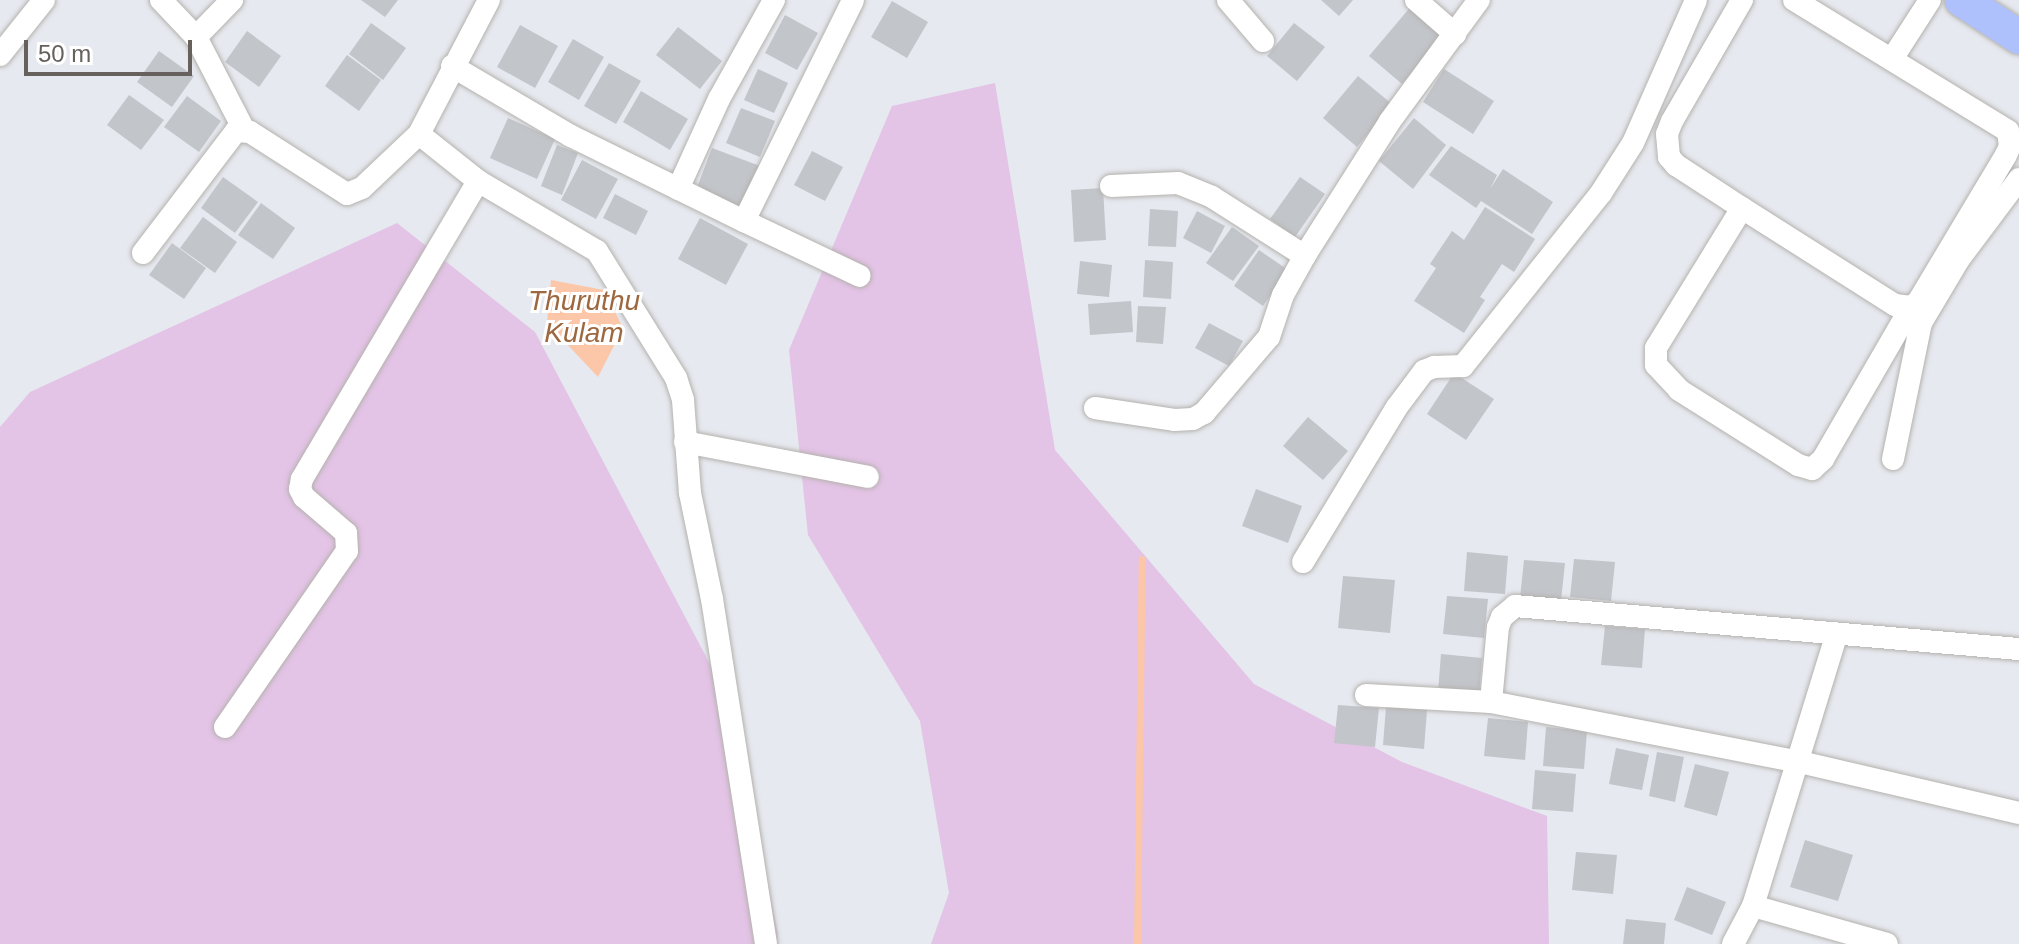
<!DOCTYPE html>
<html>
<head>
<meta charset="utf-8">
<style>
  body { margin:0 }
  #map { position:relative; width:2019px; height:944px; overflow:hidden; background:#e6e9ef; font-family:Arial,sans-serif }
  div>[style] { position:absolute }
  .green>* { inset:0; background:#e3c3e6 }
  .water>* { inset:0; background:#fcc6a9 }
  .stream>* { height:7px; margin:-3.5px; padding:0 3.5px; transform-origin:3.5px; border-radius:3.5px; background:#fcc6a9 }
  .building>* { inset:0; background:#c2c5ca }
  .roads { filter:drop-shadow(0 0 2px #b5b2ae) drop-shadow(0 0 2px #b5b2ae) }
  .street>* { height:22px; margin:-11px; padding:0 11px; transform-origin:11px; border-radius:11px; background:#fff }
  .primary>* { height:34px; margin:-17px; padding:0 17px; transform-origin:17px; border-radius:17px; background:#aec1fc }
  span { translate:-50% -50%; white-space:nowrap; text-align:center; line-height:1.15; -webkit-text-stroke:6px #fff; paint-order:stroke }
  .water-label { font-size:28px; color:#9d683f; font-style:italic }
  .scale { position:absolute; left:24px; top:40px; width:168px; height:36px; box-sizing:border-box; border:4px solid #66615d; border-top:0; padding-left:10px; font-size:24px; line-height:28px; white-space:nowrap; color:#66615d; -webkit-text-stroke:6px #fff; paint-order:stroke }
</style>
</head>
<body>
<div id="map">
  <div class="green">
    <div style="clip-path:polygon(995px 83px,1055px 450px,1254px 684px,1402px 762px,1547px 816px,1549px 944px,931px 944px,949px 893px,920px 721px,808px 535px,789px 350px,892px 106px)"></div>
    <div style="clip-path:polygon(397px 223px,535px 332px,732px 706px,778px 934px,777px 944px,0 944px,0 427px,30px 392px)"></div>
  </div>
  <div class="water">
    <div style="clip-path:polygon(551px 280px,604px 290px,623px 328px,598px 377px,547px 323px)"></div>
  </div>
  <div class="stream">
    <div style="left:1137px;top:944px;width:385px;rotate:-89.3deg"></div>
  </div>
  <div class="building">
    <div style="clip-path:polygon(361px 0,398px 0,385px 17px)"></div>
    <div style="clip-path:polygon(1321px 0,1353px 0,1339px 16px)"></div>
    <div style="clip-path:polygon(892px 1px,928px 22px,907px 58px,871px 37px)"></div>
    <div style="clip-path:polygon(1413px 4px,1445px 32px,1402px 84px,1369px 56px)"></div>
    <div style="clip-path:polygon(785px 15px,818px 33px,797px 70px,765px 53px)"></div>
    <div style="clip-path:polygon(371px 23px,406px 48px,383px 80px,349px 54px)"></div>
    <div style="clip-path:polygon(1294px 23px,1325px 47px,1297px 81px,1267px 56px)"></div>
    <div style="clip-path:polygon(520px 25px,558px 46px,535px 88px,497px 67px)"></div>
    <div style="clip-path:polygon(678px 27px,722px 61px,700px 89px,656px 55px)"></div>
    <div style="clip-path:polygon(247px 31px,281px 56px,259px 87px,225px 62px)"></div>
    <div style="clip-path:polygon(573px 39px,604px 57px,579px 100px,548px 82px)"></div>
    <div style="clip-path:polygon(159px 51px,194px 76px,172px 107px,137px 82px)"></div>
    <div style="clip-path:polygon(347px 55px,381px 80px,359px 111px,325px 86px)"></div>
    <div style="clip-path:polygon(609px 63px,641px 81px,616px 124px,584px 106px)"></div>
    <div style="clip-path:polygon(758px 69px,788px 83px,774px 113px,744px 100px)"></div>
    <div style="clip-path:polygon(1444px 69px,1494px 101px,1473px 134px,1423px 102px)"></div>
    <div style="clip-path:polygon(1358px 76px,1392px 104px,1357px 147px,1323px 118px)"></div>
    <div style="clip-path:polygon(641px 91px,688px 119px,670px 150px,623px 122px)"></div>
    <div style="clip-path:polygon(129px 95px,164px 120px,141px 150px,107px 125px)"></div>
    <div style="clip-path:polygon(187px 96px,221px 121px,199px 152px,164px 127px)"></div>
    <div style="clip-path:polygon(741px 108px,775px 121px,760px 157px,726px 143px)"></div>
    <div style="clip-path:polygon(508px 118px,555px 139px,537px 179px,490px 158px)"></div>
    <div style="clip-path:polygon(1414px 118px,1446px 145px,1413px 189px,1379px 161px)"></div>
    <div style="clip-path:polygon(557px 145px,578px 153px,562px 195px,541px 186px)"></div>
    <div style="clip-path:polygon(1451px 146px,1497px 175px,1490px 189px,1503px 169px,1553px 202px,1532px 234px,1481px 201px,1476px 208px,1429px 175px)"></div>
    <div style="clip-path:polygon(712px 148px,760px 166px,744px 208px,696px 190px)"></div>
    <div style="clip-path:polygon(812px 151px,843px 167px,825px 201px,794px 185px)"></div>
    <div style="clip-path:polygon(582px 160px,618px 179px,596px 219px,561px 200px)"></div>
    <div style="clip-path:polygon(223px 177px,258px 202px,235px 233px,201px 208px)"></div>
    <div style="clip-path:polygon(1300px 177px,1325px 194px,1295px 237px,1270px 219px)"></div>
    <div style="clip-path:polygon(1103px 188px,1106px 240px,1074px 242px,1071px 190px)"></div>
    <div style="clip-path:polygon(615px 194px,648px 211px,636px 235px,603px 218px)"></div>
    <div style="clip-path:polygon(261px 203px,295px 228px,273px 259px,238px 235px)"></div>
    <div style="clip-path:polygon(1485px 207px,1535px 239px,1514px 272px,1502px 264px,1480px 297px,1485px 300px,1464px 333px,1414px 301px,1436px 268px,1430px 264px,1452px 231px,1464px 240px)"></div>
    <div style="clip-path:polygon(1150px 209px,1178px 211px,1176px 247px,1148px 246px)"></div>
    <div style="clip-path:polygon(1197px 211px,1225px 226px,1211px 253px,1183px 238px)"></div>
    <div style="clip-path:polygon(203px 217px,237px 242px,215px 273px,180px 248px)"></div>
    <div style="clip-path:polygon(700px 218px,748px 244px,726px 285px,678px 259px)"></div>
    <div style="clip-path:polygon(1232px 227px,1259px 246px,1233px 281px,1206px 263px)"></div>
    <div style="clip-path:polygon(172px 243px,206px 268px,184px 299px,149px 275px)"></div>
    <div style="clip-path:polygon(1259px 250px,1288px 270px,1263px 306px,1234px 286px)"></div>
    <div style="clip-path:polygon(1145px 260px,1173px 262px,1171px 299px,1143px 297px)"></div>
    <div style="clip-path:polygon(1080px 261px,1112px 265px,1109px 297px,1077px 294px)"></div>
    <div style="clip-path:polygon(1131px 301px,1133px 332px,1090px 335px,1088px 304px)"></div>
    <div style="clip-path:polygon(1138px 306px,1166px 307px,1163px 344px,1136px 342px)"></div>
    <div style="clip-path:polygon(1209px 323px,1243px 341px,1229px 366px,1195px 348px)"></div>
    <div style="clip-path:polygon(1454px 373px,1494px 399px,1466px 440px,1427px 414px)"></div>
    <div style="clip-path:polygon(1308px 417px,1348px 451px,1323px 480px,1283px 446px)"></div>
    <div style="clip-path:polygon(1256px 489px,1302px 506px,1288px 543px,1242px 526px)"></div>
    <div style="clip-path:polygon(1467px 552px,1508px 556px,1505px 594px,1464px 591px)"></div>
    <div style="clip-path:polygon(1574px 559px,1615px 562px,1611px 601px,1570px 597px)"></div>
    <div style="clip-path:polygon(1524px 560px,1565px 563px,1561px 601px,1520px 598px)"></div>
    <div style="clip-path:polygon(1343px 576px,1395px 580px,1390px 633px,1338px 628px)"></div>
    <div style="clip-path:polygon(1447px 596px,1488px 599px,1484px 638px,1443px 634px)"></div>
    <div style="clip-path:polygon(1605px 626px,1645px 629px,1642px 668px,1601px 665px)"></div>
    <div style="clip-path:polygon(1441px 654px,1482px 658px,1479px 696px,1438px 692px)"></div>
    <div style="clip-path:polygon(1338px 705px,1379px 708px,1375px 747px,1334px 743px)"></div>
    <div style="clip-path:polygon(1386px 707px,1427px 710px,1424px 749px,1383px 745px)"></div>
    <div style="clip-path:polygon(1488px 718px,1528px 722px,1525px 760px,1484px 756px)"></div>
    <div style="clip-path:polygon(1546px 727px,1587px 731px,1584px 769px,1543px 766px)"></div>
    <div style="clip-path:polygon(1616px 748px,1649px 755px,1642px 790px,1609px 784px)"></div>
    <div style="clip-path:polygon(1657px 752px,1684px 757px,1675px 802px,1649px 796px)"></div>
    <div style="clip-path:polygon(1695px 764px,1729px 772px,1717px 816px,1684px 807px)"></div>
    <div style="clip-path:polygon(1535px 770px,1576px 774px,1573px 812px,1532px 809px)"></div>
    <div style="clip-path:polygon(1805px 840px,1853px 855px,1838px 901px,1790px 887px)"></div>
    <div style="clip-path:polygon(1576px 852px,1617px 855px,1613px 894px,1572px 890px)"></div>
    <div style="clip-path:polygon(1687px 887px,1726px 902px,1712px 935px,1674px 920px)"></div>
    <div style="clip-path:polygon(1626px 919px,1666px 923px,1664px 944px,1623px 944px)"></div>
  </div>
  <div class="roads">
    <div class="street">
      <div style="left:161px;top:0;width:51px;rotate:46.6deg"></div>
      <div style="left:196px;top:37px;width:105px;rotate:62.7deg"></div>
      <div style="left:489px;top:0;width:151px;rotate:117.6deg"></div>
      <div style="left:419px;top:134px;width:75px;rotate:38.5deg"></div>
      <div style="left:478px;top:181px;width:138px;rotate:30.5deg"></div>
      <div style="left:597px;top:251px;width:150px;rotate:58.1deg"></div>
      <div style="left:676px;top:378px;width:23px;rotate:72deg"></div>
      <div style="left:683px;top:400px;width:93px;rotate:85.7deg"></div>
      <div style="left:690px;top:493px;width:108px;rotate:78.3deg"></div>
      <div style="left:712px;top:599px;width:349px;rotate:81.1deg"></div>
      <div style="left:1228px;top:0;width:54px;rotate:49.5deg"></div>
      <div style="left:1416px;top:0;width:52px;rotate:41.1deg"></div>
      <div style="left:1742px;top:0;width:140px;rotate:120deg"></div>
      <div style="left:1672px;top:121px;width:14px;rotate:111deg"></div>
      <div style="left:1667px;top:134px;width:23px;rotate:85deg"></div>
      <div style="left:1669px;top:157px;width:11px;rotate:49deg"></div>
      <div style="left:1676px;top:165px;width:79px;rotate:33.1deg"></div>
      <div style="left:1742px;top:208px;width:181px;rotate:32.4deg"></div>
      <div style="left:1895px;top:305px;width:16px;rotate:7deg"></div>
      <div style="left:1911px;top:307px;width:9px;rotate:-36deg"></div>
      <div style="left:1918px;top:302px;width:171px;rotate:-59.1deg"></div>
      <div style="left:2006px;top:155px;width:10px;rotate:-66deg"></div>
      <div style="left:2010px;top:146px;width:15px;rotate:-98deg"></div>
      <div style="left:2008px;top:131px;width:251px;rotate:-148.5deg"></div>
      <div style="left:196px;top:37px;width:52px;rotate:-45.8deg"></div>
      <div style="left:0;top:55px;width:70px;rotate:-51.3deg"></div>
      <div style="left:1892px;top:59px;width:70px;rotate:-57.2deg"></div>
      <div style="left:452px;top:66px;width:138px;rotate:30.5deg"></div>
      <div style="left:571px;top:136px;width:193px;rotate:26.2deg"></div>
      <div style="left:744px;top:221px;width:246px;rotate:-63.7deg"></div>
      <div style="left:1111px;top:186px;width:67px;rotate:-2.6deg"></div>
      <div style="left:1178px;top:183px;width:37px;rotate:22deg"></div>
      <div style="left:1212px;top:197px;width:110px;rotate:32.4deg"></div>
      <div style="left:678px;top:189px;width:99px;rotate:-65.5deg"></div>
      <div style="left:719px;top:99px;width:113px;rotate:-60.9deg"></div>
      <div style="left:1742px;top:208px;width:164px;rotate:121.6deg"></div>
      <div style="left:1656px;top:348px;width:17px;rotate:90deg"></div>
      <div style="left:1656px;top:365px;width:34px;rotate:47deg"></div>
      <div style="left:1679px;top:390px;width:141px;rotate:32.2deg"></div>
      <div style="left:1798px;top:465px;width:15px;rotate:16deg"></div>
      <div style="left:1812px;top:469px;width:15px;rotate:-42deg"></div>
      <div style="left:1823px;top:459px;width:176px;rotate:-59.9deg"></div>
      <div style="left:744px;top:221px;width:128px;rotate:25.4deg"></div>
      <div style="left:143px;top:253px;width:153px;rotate:-52.7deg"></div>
      <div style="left:236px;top:131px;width:14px;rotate:4deg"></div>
      <div style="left:250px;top:132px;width:115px;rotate:32.6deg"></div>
      <div style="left:347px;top:194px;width:16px;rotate:-22deg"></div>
      <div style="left:362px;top:188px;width:79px;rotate:-43.5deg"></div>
      <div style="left:1095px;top:408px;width:80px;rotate:8.6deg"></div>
      <div style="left:1174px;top:420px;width:19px;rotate:-3deg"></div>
      <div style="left:1193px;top:419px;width:13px;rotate:-29deg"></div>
      <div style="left:1204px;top:413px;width:100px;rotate:-49.5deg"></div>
      <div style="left:1269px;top:337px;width:44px;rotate:-71.6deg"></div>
      <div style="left:1283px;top:295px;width:49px;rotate:-60.8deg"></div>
      <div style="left:1307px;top:252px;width:155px;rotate:-57.6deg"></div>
      <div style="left:1390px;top:121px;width:150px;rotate:-53.7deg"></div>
      <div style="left:685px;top:442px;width:186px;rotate:10.8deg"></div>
      <div style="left:1893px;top:459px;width:139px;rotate:-78.4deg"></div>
      <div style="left:1921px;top:323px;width:74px;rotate:-59.3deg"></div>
      <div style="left:1959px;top:259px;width:100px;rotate:-53.1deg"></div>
      <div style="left:1303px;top:562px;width:181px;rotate:-58.8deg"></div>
      <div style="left:1397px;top:407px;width:45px;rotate:-53.1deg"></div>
      <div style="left:1424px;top:371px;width:11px;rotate:-22deg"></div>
      <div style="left:1434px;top:367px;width:29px;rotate:-2deg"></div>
      <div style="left:1463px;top:366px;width:221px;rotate:-51.4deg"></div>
      <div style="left:1601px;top:193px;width:59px;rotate:-57.4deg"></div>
      <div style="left:1633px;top:143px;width:156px;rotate:-66.2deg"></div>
      <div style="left:1366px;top:695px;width:125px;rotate:3.2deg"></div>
      <div style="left:1491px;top:702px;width:315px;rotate:11deg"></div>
      <div style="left:1800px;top:762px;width:225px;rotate:13.1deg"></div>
      <div style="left:1491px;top:702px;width:75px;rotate:-84.7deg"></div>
      <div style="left:1498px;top:627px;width:11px;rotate:-68deg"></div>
      <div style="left:1502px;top:617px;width:17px;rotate:-40deg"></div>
      <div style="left:1515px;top:606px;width:506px;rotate:4.88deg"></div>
      <div style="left:225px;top:727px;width:214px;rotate:-55.3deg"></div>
      <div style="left:347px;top:551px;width:18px;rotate:-93deg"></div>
      <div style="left:346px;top:533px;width:55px;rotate:-139.4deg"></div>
      <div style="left:304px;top:497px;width:9px;rotate:-117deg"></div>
      <div style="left:300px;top:489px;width:10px;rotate:-79deg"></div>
      <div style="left:302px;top:479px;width:346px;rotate:-59.4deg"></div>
      <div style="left:1753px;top:906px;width:139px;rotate:15.8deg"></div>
      <div style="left:1733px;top:944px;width:43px;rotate:-62.2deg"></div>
      <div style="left:1753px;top:906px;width:282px;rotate:-72.9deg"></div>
    </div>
    <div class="primary">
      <div style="left:1962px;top:0;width:68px;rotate:33deg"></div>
    </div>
  </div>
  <div class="water-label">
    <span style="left:584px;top:317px">Thuruthu<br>Kulam</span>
  </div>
  <div class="scale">50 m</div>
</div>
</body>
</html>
